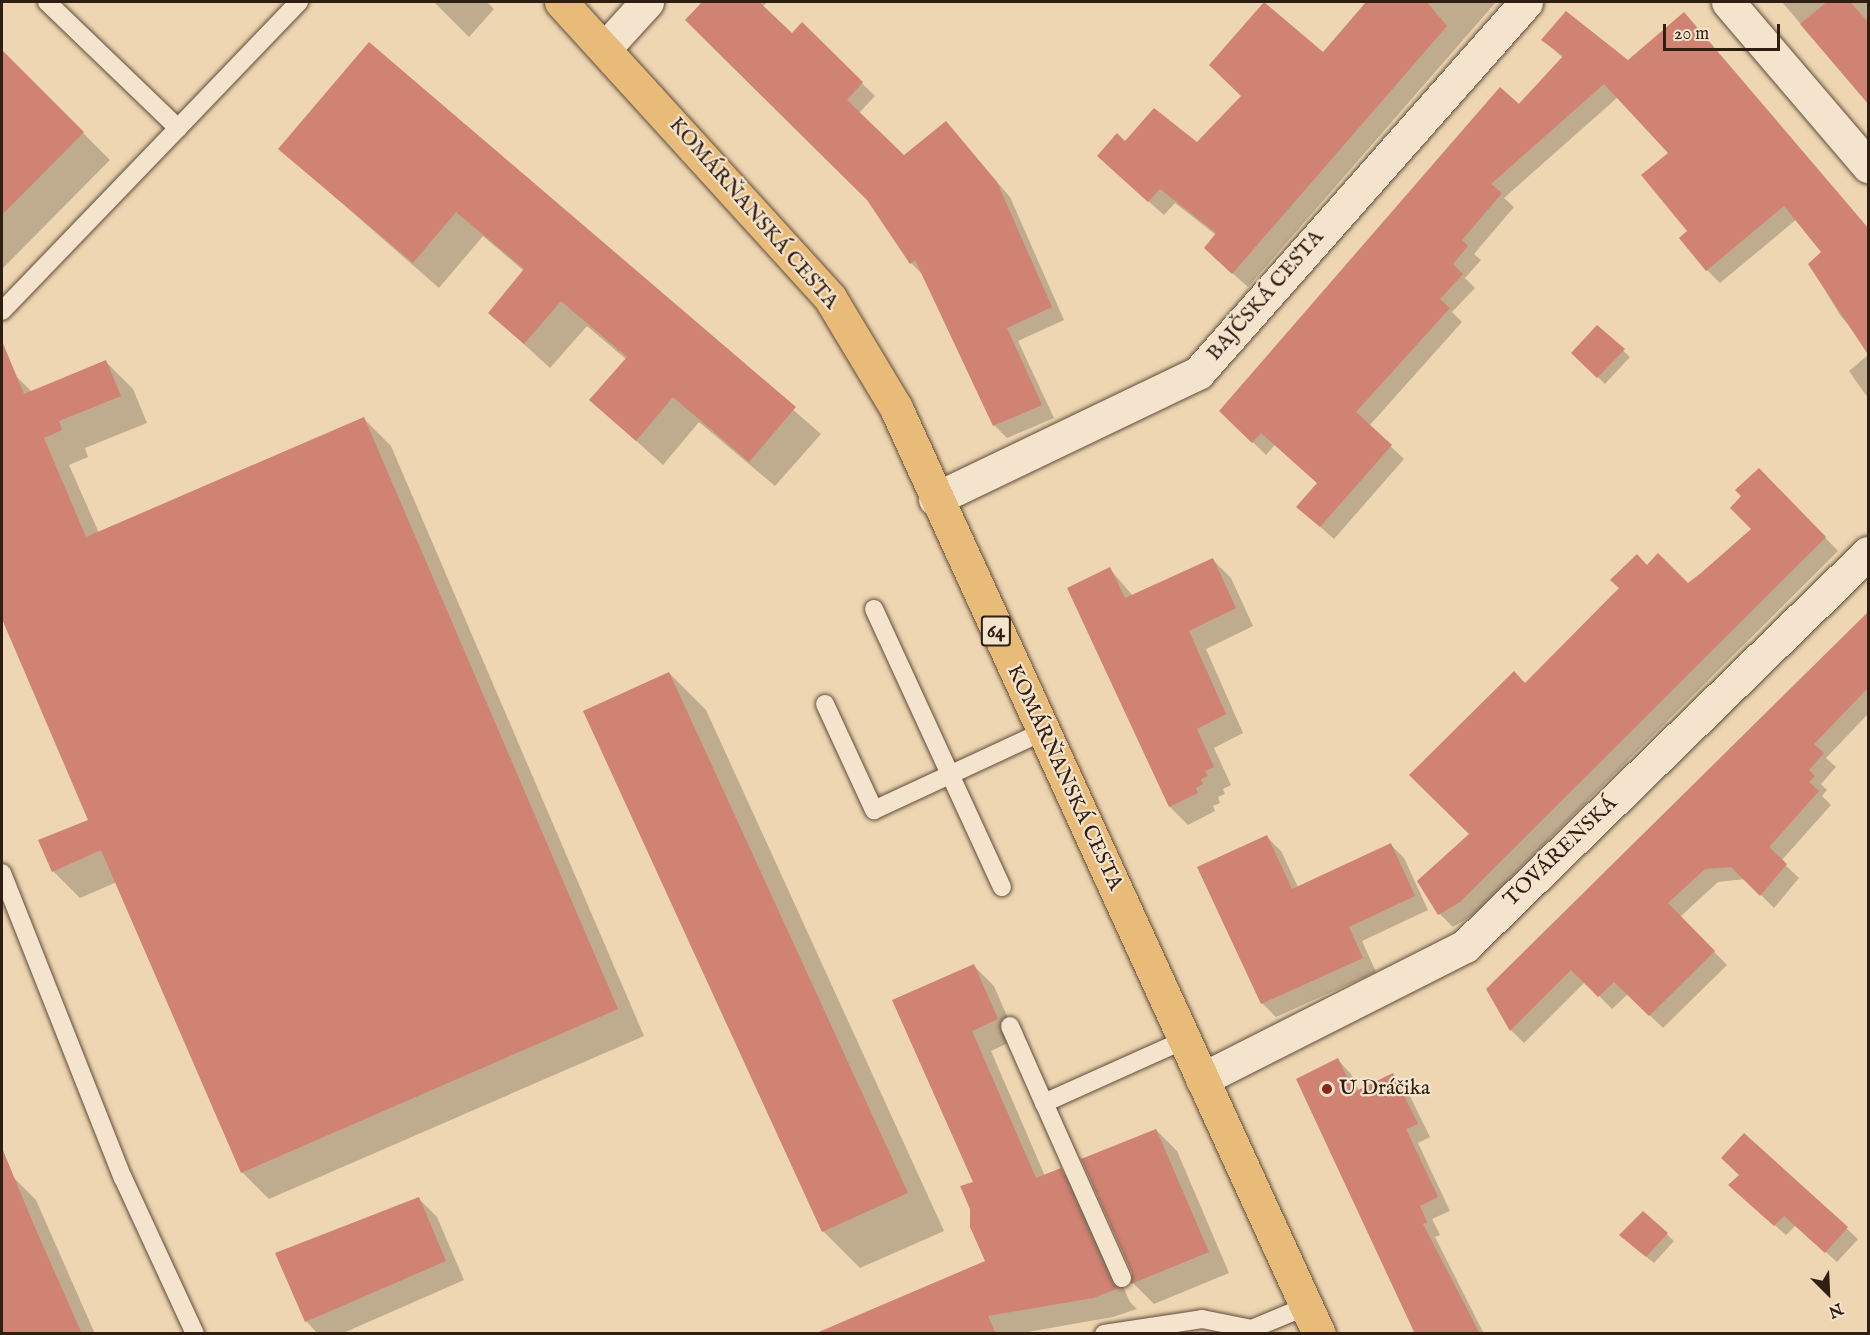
<!DOCTYPE html>
<html>
<head>
<meta charset="utf-8">
<style>
  body { margin:0 }
  #map { position:relative; width:1870px; height:1335px; overflow:hidden; background:#efd6b2; font-family:"IM FELL English",serif }
  div>[style] { position:absolute }
  .shadow>* { inset:0; background:#0003 }
  .building>* { inset:0; background:#d08273 }
  .roads { filter:drop-shadow(0 0 2px #5f4d3b) drop-shadow(0 0 2px #5f4d3b) }
  .lane>* { height:18px; margin:-9px; padding:0 9px; transform-origin:9px; border-radius:9px; background:#f5e4cd }
  .street>* { height:33px; margin:-16.5px; padding:0 16.5px; transform-origin:16.5px; border-radius:16.5px; background:#f5e4cd }
  .primary>* { height:33px; margin:-16.5px; padding:0 16.5px; transform-origin:16.5px; border-radius:16.5px; background:#e8bb79 }
  .dots>* { width:16px; height:16px; translate:-50% -50%; box-sizing:border-box; border:3px solid #f5e4cd; border-radius:50% }
  span { translate:-50% -50%; white-space:nowrap; text-align:center; line-height:1.15; -webkit-text-stroke:4.5px #f5e4cd; paint-order:stroke }
  .shield-label span { padding:2px 4px; background:#f5e4cd; border:2px solid; border-radius:4px; -webkit-text-stroke-width:0 }
  .shield-label { font-size:20px; color:#2f1f13; font-weight:700 }
  .street-label { font-size:21px; color:#2f1f13 }
  .poi-label { font-size:21px; color:#2f1f13 }
  .left { translate:0 -50%; text-align:left }
  .frame { position:absolute; inset:0; border:3px solid #2f1f13; pointer-events:none }
  .north { position:absolute; left:1798px; top:1263px; width:60px; height:60px; -webkit-text-stroke:4px #f5e4cd; paint-order:stroke; rotate:156deg; font-size:16px; font-weight:700; line-height:24px; text-align:center; color:#2f1f13 }
  .north::after { content:''; display:block; margin:auto; width:21px; height:27px; background:#2f1f13; clip-path:polygon(50% 0,100% 100%,50% 72%,0 100%) }
  .scale { position:absolute; left:1663px; top:24px; width:117px; height:27px; box-sizing:border-box; border:3px solid #2f1f13; border-top:0; padding-left:8px; font-size:18px; line-height:21px; white-space:nowrap; color:#2f1f13; -webkit-text-stroke:4px #f5e4cd; paint-order:stroke }
</style>
</head>
<body>
<div id="map">
  <div class="shadow">
    <div style="clip-path:polygon(434px 2px,487px 2px,494px 9px,469px 37px)"></div>
    <div style="clip-path:polygon(704px 2px,767px 2px,721px 52px,687px 19px)"></div>
    <div style="clip-path:polygon(1368px 2px,1496px 2px,1248px 287px,1221px 263px,1216px 235px,1175px 203px,1164px 215px,1114px 171px,1125px 143px,1198px 144px,1323px 55px)"></div>
    <div style="clip-path:polygon(1782px 2px,1868px 2px,1868px 103px)"></div>
    <div style="clip-path:polygon(1684px 14px,1868px 230px,1868px 348px,1840px 315px,1809px 264px,1823px 252px,1797px 219px,1720px 283px,1707px 270px,1689px 232px,1670px 153px,1618px 97px,1504px 198px,1514px 207px,1474px 254px,1481px 260px,1465px 278px,1475px 288px,1452px 312px,1462px 322px,1369px 426px,1404px 459px,1334px 539px,1298px 507px,1318px 484px,1275px 445px,1266px 455px,1221px 411px,1563px 58px,1543px 40px,1628px 62px)"></div>
    <div style="clip-path:polygon(802px 25px,875px 96px,859px 113px,904px 157px,946px 123px,1010px 197px,1064px 320px,1018px 341px,1054px 418px,1007px 438px,994px 425px,923px 275px,911px 263px)"></div>
    <div style="clip-path:polygon(369px 44px,821px 434px,775px 486px,699px 422px,663px 465px,591px 400px,627px 360px,587px 326px,550px 368px,490px 313px,524px 271px,483px 236px,439px 288px,280px 149px)"></div>
    <div style="clip-path:polygon(2px 52px,110px 160px,2px 269px)"></div>
    <div style="clip-path:polygon(1597px 327px,1630px 357px,1605px 384px,1573px 353px)"></div>
    <div style="clip-path:polygon(1868px 355px,1868px 398px,1849px 371px)"></div>
    <div style="clip-path:polygon(106px 362px,133px 389px,147px 423px,85px 448px,88px 457px,69px 465px,99px 533px,364px 419px,391px 446px,644px 1036px,269px 1199px,242px 1172px,117px 882px,80px 898px,53px 871px,90px 820px,2px 619px,2px 383px,16px 376px,32px 392px)"></div>
    <div style="clip-path:polygon(1759px 470px,1838px 551px,1473px 915px,1453px 927px,1440px 914px,1525px 684px,1647px 567px,1688px 585px,1753px 529px,1743px 496px)"></div>
    <div style="clip-path:polygon(1213px 560px,1231px 578px,1253px 626px,1206px 649px,1243px 733px,1214px 748px,1231px 785px,1223px 789px,1225px 794px,1218px 797px,1220px 803px,1213px 806px,1215px 811px,1188px 825px,1170px 807px,1069px 588px,1110px 569px,1133px 596px)"></div>
    <div style="clip-path:polygon(1868px 620px,1868px 714px,1826px 758px,1836px 767px,1821px 784px,1827px 790px,1822px 796px,1831px 805px,1781px 861px,1799px 878px,1774px 908px,1745px 879px,1718px 882px,1680px 917px,1727px 965px,1663px 1028px,1628px 994px,1612px 1009px,1585px 982px,1524px 1043px,1511px 1030px,1488px 989px)"></div>
    <div style="clip-path:polygon(669px 673px,706px 710px,944px 1231px,860px 1268px,823px 1231px,585px 711px)"></div>
    <div style="clip-path:polygon(1267px 837px,1281px 851px,1298px 887px,1390px 844px,1404px 858px,1428px 910px,1362px 941px,1376px 972px,1276px 1017px,1262px 1003px)"></div>
    <div style="clip-path:polygon(974px 966px,994px 986px,1017px 1039px,991px 1051px,1045px 1176px,1060px 1170px,1080px 1189px,1130px 1302px,1137px 1309px,1113px 1317px,1016px 1334px,818px 1334px,987px 1261px,975px 1182px,894px 1001px)"></div>
    <div style="clip-path:polygon(1338px 1060px,1351px 1074px,1359px 1091px,1392px 1074px,1406px 1088px,1430px 1137px,1418px 1143px,1450px 1211px,1432px 1219px,1440px 1235px,1435px 1237px,1484px 1334px,1416px 1334px)"></div>
    <div style="clip-path:polygon(1156px 1130px,1177px 1151px,1229px 1273px,1154px 1304px,1133px 1283px)"></div>
    <div style="clip-path:polygon(1744px 1135px,1858px 1239px,1837px 1262px,1796px 1225px,1786px 1235px,1741px 1195px)"></div>
    <div style="clip-path:polygon(11px 1175px,36px 1200px,95px 1334px,2px 1334px,2px 1180px)"></div>
    <div style="clip-path:polygon(418px 1198px,437px 1217px,464px 1280px,341px 1334px,318px 1334px,306px 1321px)"></div>
    <div style="clip-path:polygon(1643px 1213px,1674px 1241px,1654px 1263px,1627px 1241px)"></div>
  </div>
  <div class="building">
    <div style="clip-path:polygon(702px 2px,759px 2px,792px 33px,802px 22px,863px 82px,847px 100px,904px 155px,946px 121px,997px 182px,1052px 307px,1007px 328px,1042px 405px,993px 426px,915px 260px,910px 264px,867px 200px,685px 20px)"></div>
    <div style="clip-path:polygon(1264px 2px,1323px 52px,1366px 2px,1427px 2px,1447px 26px,1232px 274px,1204px 248px,1216px 233px,1160px 189px,1148px 202px,1097px 156px,1117px 133px,1125px 141px,1154px 108px,1197px 142px,1241px 96px,1209px 65px)"></div>
    <div style="clip-path:polygon(1827px 2px,1850px 2px,1869px 23px,1869px 105px,1800px 24px)"></div>
    <div style="clip-path:polygon(1566px 11px,1628px 60px,1684px 12px,1869px 229px,1869px 356px,1808px 264px,1821px 252px,1784px 206px,1706px 271px,1679px 238px,1687px 231px,1641px 175px,1668px 153px,1604px 84px,1491px 184px,1502px 193px,1462px 240px,1468px 246px,1453px 264px,1463px 274px,1440px 299px,1450px 308px,1356px 412px,1392px 445px,1320px 527px,1296px 507px,1317px 483px,1261px 433px,1252px 443px,1219px 411px,1500px 87px,1519px 104px,1563px 56px,1541px 40px)"></div>
    <div style="clip-path:polygon(369px 42px,796px 407px,749px 462px,673px 397px,636px 441px,589px 400px,627px 357px,561px 301px,524px 344px,488px 313px,524px 269px,456px 212px,413px 263px,278px 149px)"></div>
    <div style="clip-path:polygon(2px 50px,84px 132px,2px 215px)"></div>
    <div style="clip-path:polygon(1597px 325px,1625px 349px,1597px 378px,1571px 353px)"></div>
    <div style="clip-path:polygon(2px 341px,24px 394px,106px 360px,121px 396px,59px 421px,62px 430px,44px 438px,86px 537px,364px 417px,618px 1009px,241px 1173px,101px 850px,52px 872px,38px 840px,88px 820px,2px 619px)"></div>
    <div style="clip-path:polygon(1759px 468px,1826px 537px,1460px 902px,1438px 915px,1417px 881px,1469px 834px,1409px 775px,1514px 671px,1525px 683px,1619px 588px,1610px 580px,1637px 554px,1647px 565px,1658px 553px,1688px 583px,1701px 573px,1751px 529px,1730px 508px,1741px 496px,1735px 490px)"></div>
    <div style="clip-path:polygon(1213px 558px,1236px 608px,1189px 631px,1226px 714px,1197px 729px,1214px 767px,1205px 771px,1208px 776px,1201px 779px,1203px 784px,1196px 788px,1198px 793px,1169px 807px,1067px 588px,1110px 567px,1125px 598px)"></div>
    <div style="clip-path:polygon(1869px 611px,1869px 687px,1814px 744px,1824px 753px,1809px 770px,1815px 776px,1809px 782px,1819px 791px,1769px 847px,1787px 864px,1760px 896px,1731px 867px,1705px 869px,1668px 903px,1715px 951px,1649px 1016px,1614px 982px,1598px 997px,1571px 970px,1510px 1031px,1486px 989px)"></div>
    <div style="clip-path:polygon(669px 672px,908px 1193px,822px 1232px,583px 711px)"></div>
    <div style="clip-path:polygon(1267px 835px,1292px 889px,1391px 843px,1415px 896px,1349px 927px,1363px 958px,1261px 1004px,1197px 867px)"></div>
    <div style="clip-path:polygon(974px 964px,998px 1019px,972px 1031px,1036px 1178px,1061px 1168px,1112px 1283px,1119px 1288px,1093px 1298px,988px 1316px,996px 1334px,814px 1334px,985px 1261px,970px 1227px,970px 1209px,960px 1186px,973px 1182px,892px 1000px)"></div>
    <div style="clip-path:polygon(1338px 1058px,1354px 1092px,1393px 1073px,1418px 1124px,1406px 1129px,1438px 1197px,1420px 1206px,1427px 1222px,1423px 1224px,1480px 1334px,1415px 1334px,1296px 1079px)"></div>
    <div style="clip-path:polygon(1156px 1129px,1209px 1252px,1131px 1284px,1132px 1273px,1081px 1159px)"></div>
    <div style="clip-path:polygon(1744px 1133px,1848px 1227px,1825px 1253px,1784px 1216px,1774px 1226px,1728px 1185px,1739px 1175px,1721px 1158px)"></div>
    <div style="clip-path:polygon(2px 1148px,33px 1223px,82px 1334px,2px 1334px)"></div>
    <div style="clip-path:polygon(419px 1197px,446px 1261px,305px 1322px,275px 1253px)"></div>
    <div style="clip-path:polygon(1643px 1211px,1668px 1233px,1646px 1257px,1619px 1235px)"></div>
  </div>
  <div class="roads">
    <div class="lane">
      <div style="left:47px;top:2px;width:182px;rotate:43.9deg"></div>
      <div style="left:178px;top:128px;width:175px;rotate:-46.2deg"></div>
      <div style="left:2px;top:311px;width:254px;rotate:-46.1deg"></div>
      <div style="left:874px;top:609px;width:306px;rotate:65.3deg"></div>
      <div style="left:825px;top:704px;width:117px;rotate:65.2deg"></div>
      <div style="left:874px;top:810px;width:185px;rotate:-24.9deg"></div>
      <div style="left:2px;top:873px;width:328px;rotate:68.4deg"></div>
      <div style="left:123px;top:1178px;width:172px;rotate:65.2deg"></div>
      <div style="left:1010px;top:1026px;width:84px;rotate:66.2deg"></div>
      <div style="left:1122px;top:1278px;width:192px;rotate:-114deg"></div>
      <div style="left:1044px;top:1103px;width:154px;rotate:-24.2deg"></div>
      <div style="left:1242px;top:1333px;width:70px;rotate:-22.6deg"></div>
      <div style="left:1104px;top:1334px;width:99px;rotate:-8.7deg"></div>
      <div style="left:1202px;top:1319px;width:51px;rotate:11.3deg"></div>
    </div>
    <div class="street">
      <div style="left:1728px;top:2px;width:216px;rotate:49.5deg"></div>
      <div style="left:606px;top:47px;width:61px;rotate:-47.7deg"></div>
      <div style="left:935px;top:499px;width:292px;rotate:-25.6deg"></div>
      <div style="left:1198px;top:373px;width:495px;rotate:-48.5deg"></div>
      <div style="left:1202px;top:1079px;width:295px;rotate:-26.8deg"></div>
      <div style="left:1465px;top:946px;width:563px;rotate:-44.28deg"></div>
    </div>
    <div class="primary">
      <div style="left:561px;top:2px;width:400px;rotate:47.7deg"></div>
      <div style="left:830px;top:298px;width:128px;rotate:59deg"></div>
      <div style="left:896px;top:408px;width:1018px;rotate:65.45deg"></div>
    </div>
  </div>
  <div class="dots">
    <div style="left:1327px;top:1089px;background:#8f2418"></div>
  </div>
  <div class="shield-label">
    <span style="left:996px;top:631px">64</span>
  </div>
  <div class="street-label">
    <span style="left:753px;top:214px;rotate:49deg">KOMÁRŇANSKÁ CESTA</span>
    <span style="left:1266px;top:296px;rotate:-49deg">BAJČSKÁ CESTA</span>
    <span style="left:1064px;top:778px;rotate:65deg">KOMÁRŇANSKÁ CESTA</span>
    <span style="left:1561px;top:852px;rotate:-44deg">TOVÁRENSKÁ</span>
  </div>
  <div class="poi-label">
    <span class="left" style="left:1339px;top:1089px">U Dráčika</span>
  </div>
  <div class="frame"></div>
  <div class="north">N</div>
  <div class="scale">20 m</div>
</div>
</body>
</html>
